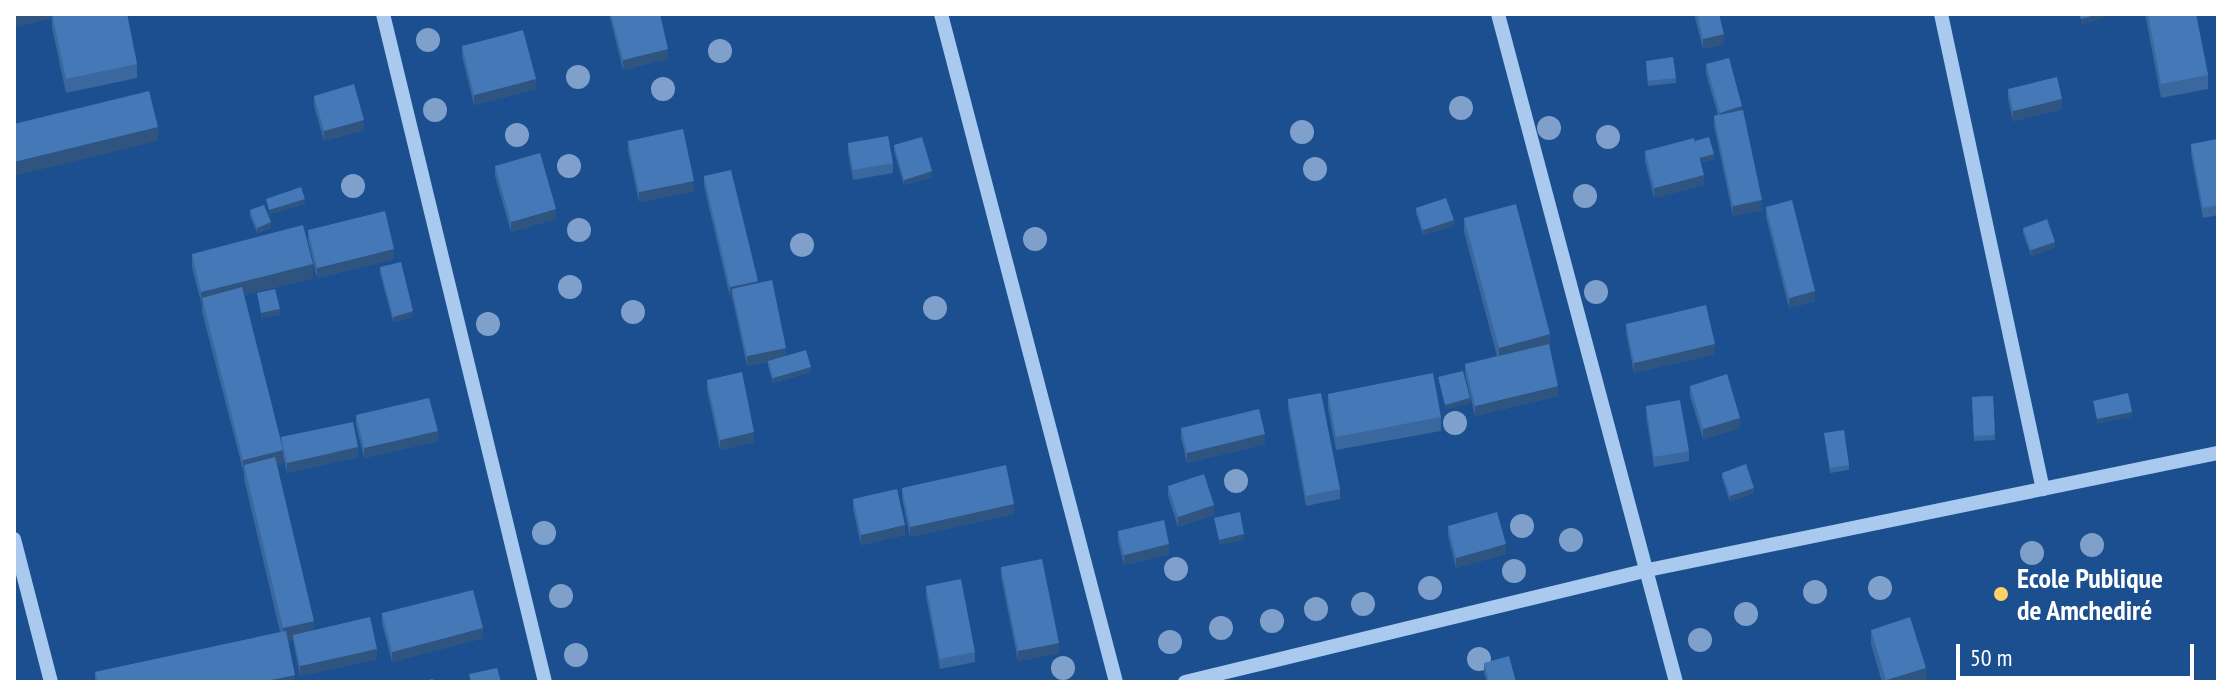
<!DOCTYPE html>
<html>
<head>
<meta charset="utf-8">
<style>
  body { margin:0 }
  #map { position:relative; width:2232px; height:696px; overflow:hidden; background:#1b4f8f; font-family:"PT Sans Narrow",sans-serif }
  div>[style] { position:absolute }
  .minor>* { height:14px; margin:-7px; padding:0 7px; transform-origin:7px; border-radius:7px; background:#a9c9ee }
  .trees>* { width:24px; height:24px; margin:-12px; border-radius:50%; background:#7ea0ca }
  .wall>* { inset:0; background:#3a679d }
  .shaded-wall>* { inset:0; background:#305480 }
  .building>* { inset:0; background:#4478b7 }
  .dots>* { width:22px; height:22px; translate:-50% -50%; box-sizing:border-box; border:4px solid #1b4f8f; border-radius:50% }
  span { translate:-50% -50%; white-space:nowrap; text-align:center; line-height:1.15; -webkit-text-stroke:8px #1b4f8f; paint-order:stroke }
  .poi-label { font-size:28px; color:#fff; font-weight:700 }
  .left { translate:0 -50%; text-align:left }
  .frame { position:absolute; inset:0; border:16px solid #fff; pointer-events:none }
  .scale { position:absolute; left:1956px; top:644px; width:238px; height:36px; box-sizing:border-box; border:4px solid #fff; border-top:0; padding-left:10px; font-size:24px; line-height:28px; white-space:nowrap; color:#fff; -webkit-text-stroke:6px #1b4f8f; paint-order:stroke }
</style>
</head>
<body>
<div id="map">
  <div class="minor">
    <div style="left:383px;top:14px;width:687px;rotate:76.37deg"></div>
    <div style="left:941px;top:14px;width:691px;rotate:75.32deg"></div>
    <div style="left:1498px;top:14px;width:691px;rotate:75.08deg"></div>
    <div style="left:1941px;top:14px;width:486px;rotate:77.9deg"></div>
    <div style="left:14px;top:539px;width:148px;rotate:75.5deg"></div>
    <div style="left:1185px;top:682px;width:476px;rotate:-13.6deg"></div>
    <div style="left:1648px;top:570px;width:582px;rotate:-11.6deg"></div>
  </div>
  <div class="trees">
    <div style="left:428px;top:40px"></div>
    <div style="left:720px;top:51px"></div>
    <div style="left:578px;top:77px"></div>
    <div style="left:663px;top:89px"></div>
    <div style="left:1461px;top:108px"></div>
    <div style="left:435px;top:110px"></div>
    <div style="left:1549px;top:128px"></div>
    <div style="left:1302px;top:132px"></div>
    <div style="left:517px;top:135px"></div>
    <div style="left:1608px;top:137px"></div>
    <div style="left:569px;top:166px"></div>
    <div style="left:1315px;top:169px"></div>
    <div style="left:353px;top:186px"></div>
    <div style="left:1585px;top:196px"></div>
    <div style="left:579px;top:230px"></div>
    <div style="left:1035px;top:239px"></div>
    <div style="left:802px;top:245px"></div>
    <div style="left:570px;top:287px"></div>
    <div style="left:1596px;top:292px"></div>
    <div style="left:935px;top:308px"></div>
    <div style="left:633px;top:312px"></div>
    <div style="left:488px;top:324px"></div>
    <div style="left:1455px;top:423px"></div>
    <div style="left:1236px;top:481px"></div>
    <div style="left:1522px;top:526px"></div>
    <div style="left:544px;top:533px"></div>
    <div style="left:1571px;top:540px"></div>
    <div style="left:2092px;top:545px"></div>
    <div style="left:2032px;top:553px"></div>
    <div style="left:1176px;top:569px"></div>
    <div style="left:1514px;top:571px"></div>
    <div style="left:1430px;top:588px"></div>
    <div style="left:1880px;top:588px"></div>
    <div style="left:1815px;top:592px"></div>
    <div style="left:561px;top:596px"></div>
    <div style="left:1363px;top:604px"></div>
    <div style="left:1316px;top:609px"></div>
    <div style="left:1746px;top:614px"></div>
    <div style="left:1272px;top:621px"></div>
    <div style="left:1221px;top:628px"></div>
    <div style="left:1700px;top:640px"></div>
    <div style="left:1170px;top:642px"></div>
    <div style="left:576px;top:655px"></div>
    <div style="left:1479px;top:659px"></div>
    <div style="left:1063px;top:668px"></div>
  </div>
  <div class="wall">
    <div style="clip-path:polygon(14px 14px,127px 14px,137px 64px,137px 78px,66px 93px,52px 28px,52px 18px,14px 27px)"></div>
    <div style="clip-path:polygon(609px 14px,660px 14px,668px 59px,623px 70px)"></div>
    <div style="clip-path:polygon(1694px 14px,1719px 14px,1724px 44px,1703px 49px)"></div>
    <div style="clip-path:polygon(2145px 14px,2196px 14px,2208px 75px,2208px 89px,2161px 98px)"></div>
    <div style="clip-path:polygon(462px 46px,536px 89px,474px 105px,462px 56px)"></div>
    <div style="clip-path:polygon(1706px 64px,1762px 210px,1733px 216px,1714px 126px,1714px 116px,1718px 115px,1706px 74px)"></div>
    <div style="clip-path:polygon(1646px 66px,1676px 78px,1676px 83px,1648px 86px)"></div>
    <div style="clip-path:polygon(2008px 89px,2062px 109px,2013px 121px,2008px 99px)"></div>
    <div style="clip-path:polygon(314px 96px,364px 130px,324px 141px,314px 106px)"></div>
    <div style="clip-path:polygon(2218px 139px,2218px 215px,2203px 218px,2191px 154px,2191px 144px)"></div>
    <div style="clip-path:polygon(628px 141px,694px 191px,639px 202px,628px 151px)"></div>
    <div style="clip-path:polygon(1695px 142px,1714px 159px,1700px 163px,1704px 185px,1654px 198px,1645px 161px,1645px 151px)"></div>
    <div style="clip-path:polygon(848px 143px,893px 163px,893px 173px,853px 180px,848px 153px)"></div>
    <div style="clip-path:polygon(894px 145px,932px 177px,904px 185px,894px 151px)"></div>
    <div style="clip-path:polygon(495px 166px,556px 219px,511px 232px,495px 176px)"></div>
    <div style="clip-path:polygon(704px 176px,758px 283px,786px 355px,811px 372px,773px 383px,768px 366px,768px 362px,747px 366px,732px 297px,730px 297px,704px 186px)"></div>
    <div style="clip-path:polygon(1766px 207px,1815px 301px,1789px 308px,1766px 217px)"></div>
    <div style="clip-path:polygon(1416px 208px,1454px 226px,1423px 235px,1416px 213px)"></div>
    <div style="clip-path:polygon(250px 210px,271px 228px,257px 233px,250px 216px)"></div>
    <div style="clip-path:polygon(1464px 218px,1550px 348px,1558px 396px,1475px 416px,1465px 374px,1465px 364px,1497px 356px,1464px 232px)"></div>
    <div style="clip-path:polygon(2023px 228px,2055px 247px,2031px 256px,2023px 233px)"></div>
    <div style="clip-path:polygon(308px 230px,394px 259px,317px 278px,308px 240px)"></div>
    <div style="clip-path:polygon(192px 254px,313px 278px,244px 295px,281px 441px,358px 457px,287px 473px,283px 457px,283px 464px,277px 465px,314px 630px,377px 659px,300px 676px,293px 640px,288px 641px,295px 682px,95px 682px,95px 672px,280px 632px,244px 479px,244px 474px,202px 312px,202px 306px,192px 268px)"></div>
    <div style="clip-path:polygon(380px 267px,413px 317px,393px 322px,380px 273px)"></div>
    <div style="clip-path:polygon(1626px 324px,1715px 354px,1634px 373px,1626px 333px)"></div>
    <div style="clip-path:polygon(707px 380px,754px 442px,720px 450px,707px 390px)"></div>
    <div style="clip-path:polygon(1690px 386px,1740px 428px,1703px 439px,1690px 396px)"></div>
    <div style="clip-path:polygon(1328px 394px,1441px 417px,1441px 431px,1336px 450px,1328px 408px)"></div>
    <div style="clip-path:polygon(1993px 396px,1995px 440px,1974px 441px,1972px 397px)"></div>
    <div style="clip-path:polygon(1288px 399px,1340px 489px,1340px 499px,1306px 506px,1288px 409px)"></div>
    <div style="clip-path:polygon(1646px 406px,1689px 451px,1689px 461px,1654px 467px,1646px 416px)"></div>
    <div style="clip-path:polygon(356px 415px,438px 441px,364px 458px,356px 425px)"></div>
    <div style="clip-path:polygon(1181px 428px,1265px 444px,1187px 463px,1181px 438px)"></div>
    <div style="clip-path:polygon(1824px 433px,1849px 465px,1849px 470px,1830px 473px)"></div>
    <div style="clip-path:polygon(1722px 473px,1754px 493px,1730px 502px,1722px 478px)"></div>
    <div style="clip-path:polygon(1168px 486px,1214px 515px,1178px 527px,1168px 496px)"></div>
    <div style="clip-path:polygon(902px 488px,1014px 514px,910px 537px,902px 498px)"></div>
    <div style="clip-path:polygon(853px 499px,905px 535px,861px 545px,853px 509px)"></div>
    <div style="clip-path:polygon(1448px 526px,1506px 554px,1456px 568px,1448px 536px)"></div>
    <div style="clip-path:polygon(1118px 531px,1169px 554px,1124px 565px,1118px 541px)"></div>
    <div style="clip-path:polygon(1001px 567px,1059px 653px,1018px 661px,1001px 577px)"></div>
    <div style="clip-path:polygon(926px 586px,975px 652px,975px 662px,940px 669px,926px 596px)"></div>
    <div style="clip-path:polygon(382px 613px,483px 638px,392px 662px,382px 623px)"></div>
    <div style="clip-path:polygon(1871px 630px,1926px 682px,1882px 682px,1871px 644px)"></div>
    <div style="clip-path:polygon(1484px 663px,1516px 682px,1487px 682px,1484px 673px)"></div>
  </div>
  <div class="shaded-wall">
    <div style="clip-path:polygon(25px 14px,52px 14px,52px 18px,14px 27px,14px 17px)"></div>
    <div style="clip-path:polygon(2099px 14px,2115px 14px,2081px 25px,2081px 19px)"></div>
    <div style="clip-path:polygon(1724px 34px,1724px 44px,1703px 49px,1703px 39px)"></div>
    <div style="clip-path:polygon(668px 49px,668px 59px,623px 70px,623px 60px)"></div>
    <div style="clip-path:polygon(536px 79px,536px 89px,474px 105px,474px 95px)"></div>
    <div style="clip-path:polygon(2062px 99px,2062px 109px,2013px 121px,2013px 111px)"></div>
    <div style="clip-path:polygon(1742px 106px,1742px 116px,1720px 123px,1720px 113px)"></div>
    <div style="clip-path:polygon(364px 120px,364px 130px,324px 141px,324px 131px)"></div>
    <div style="clip-path:polygon(158px 127px,158px 141px,14px 176px,14px 162px)"></div>
    <div style="clip-path:polygon(1714px 154px,1714px 159px,1699px 163px,1699px 158px)"></div>
    <div style="clip-path:polygon(932px 171px,932px 177px,904px 185px,904px 180px)"></div>
    <div style="clip-path:polygon(1704px 175px,1704px 185px,1654px 198px,1654px 188px)"></div>
    <div style="clip-path:polygon(694px 181px,694px 191px,639px 202px,639px 192px)"></div>
    <div style="clip-path:polygon(305px 199px,305px 204px,269px 215px,269px 210px)"></div>
    <div style="clip-path:polygon(1762px 200px,1762px 210px,1733px 216px,1733px 206px)"></div>
    <div style="clip-path:polygon(556px 209px,556px 219px,511px 232px,511px 222px)"></div>
    <div style="clip-path:polygon(1454px 220px,1454px 226px,1423px 235px,1423px 230px)"></div>
    <div style="clip-path:polygon(271px 222px,271px 228px,257px 233px,257px 228px)"></div>
    <div style="clip-path:polygon(2055px 242px,2055px 247px,2031px 256px,2031px 250px)"></div>
    <div style="clip-path:polygon(394px 249px,394px 259px,317px 278px,317px 268px)"></div>
    <div style="clip-path:polygon(313px 264px,313px 278px,203px 305px,202px 298px,201px 306px,201px 292px)"></div>
    <div style="clip-path:polygon(758px 281px,758px 291px,732px 289px,732px 297px,730px 297px,730px 287px)"></div>
    <div style="clip-path:polygon(1815px 291px,1815px 301px,1789px 308px,1789px 298px)"></div>
    <div style="clip-path:polygon(280px 309px,280px 315px,261px 318px,261px 313px)"></div>
    <div style="clip-path:polygon(413px 311px,413px 317px,393px 322px,393px 317px)"></div>
    <div style="clip-path:polygon(1550px 334px,1550px 348px,1499px 362px,1499px 348px)"></div>
    <div style="clip-path:polygon(1715px 344px,1715px 354px,1634px 373px,1634px 363px)"></div>
    <div style="clip-path:polygon(786px 348px,786px 358px,747px 366px,747px 356px)"></div>
    <div style="clip-path:polygon(811px 367px,811px 372px,773px 383px,773px 378px)"></div>
    <div style="clip-path:polygon(1558px 386px,1558px 396px,1475px 416px,1475px 406px)"></div>
    <div style="clip-path:polygon(1470px 398px,1470px 403px,1445px 410px,1445px 405px)"></div>
    <div style="clip-path:polygon(2132px 412px,2132px 417px,2097px 424px,2097px 419px)"></div>
    <div style="clip-path:polygon(1740px 418px,1740px 428px,1703px 439px,1703px 429px)"></div>
    <div style="clip-path:polygon(438px 431px,438px 441px,364px 458px,364px 448px)"></div>
    <div style="clip-path:polygon(754px 432px,754px 442px,720px 450px,720px 440px)"></div>
    <div style="clip-path:polygon(1265px 434px,1265px 444px,1187px 463px,1187px 453px)"></div>
    <div style="clip-path:polygon(358px 447px,358px 457px,287px 473px,287px 463px)"></div>
    <div style="clip-path:polygon(283px 450px,283px 464px,246px 473px,244px 465px,243px 474px,243px 460px)"></div>
    <div style="clip-path:polygon(1754px 488px,1754px 493px,1730px 502px,1730px 496px)"></div>
    <div style="clip-path:polygon(1014px 504px,1014px 514px,910px 537px,910px 527px)"></div>
    <div style="clip-path:polygon(1214px 505px,1214px 515px,1178px 527px,1178px 517px)"></div>
    <div style="clip-path:polygon(905px 525px,905px 535px,861px 545px,861px 535px)"></div>
    <div style="clip-path:polygon(1244px 534px,1244px 540px,1219px 545px,1219px 540px)"></div>
    <div style="clip-path:polygon(1169px 544px,1169px 554px,1124px 565px,1124px 555px)"></div>
    <div style="clip-path:polygon(1506px 544px,1506px 554px,1456px 568px,1456px 558px)"></div>
    <div style="clip-path:polygon(314px 621px,314px 635px,293px 635px,293px 640px,283px 642px,283px 628px)"></div>
    <div style="clip-path:polygon(483px 628px,483px 638px,392px 662px,392px 652px)"></div>
    <div style="clip-path:polygon(1059px 643px,1059px 653px,1018px 661px,1018px 651px)"></div>
    <div style="clip-path:polygon(377px 649px,377px 659px,300px 676px,300px 666px)"></div>
    <div style="clip-path:polygon(1926px 668px,1926px 682px,1886px 682px,1886px 680px)"></div>
    <div style="clip-path:polygon(295px 675px,295px 682px,261px 682px)"></div>
  </div>
  <div class="building">
    <div style="clip-path:polygon(52px 14px,127px 14px,137px 64px,66px 79px)"></div>
    <div style="clip-path:polygon(611px 14px,660px 14px,668px 49px,623px 60px)"></div>
    <div style="clip-path:polygon(1697px 14px,1719px 14px,1724px 34px,1703px 39px)"></div>
    <div style="clip-path:polygon(2079px 14px,2099px 14px,2081px 19px)"></div>
    <div style="clip-path:polygon(2148px 14px,2196px 14px,2208px 75px,2161px 84px)"></div>
    <div style="clip-path:polygon(523px 30px,536px 79px,474px 95px,462px 46px)"></div>
    <div style="clip-path:polygon(1673px 57px,1676px 78px,1648px 81px,1646px 61px)"></div>
    <div style="clip-path:polygon(1729px 58px,1742px 106px,1720px 113px,1706px 64px)"></div>
    <div style="clip-path:polygon(2057px 77px,2062px 99px,2013px 111px,2008px 89px)"></div>
    <div style="clip-path:polygon(354px 84px,364px 120px,324px 131px,314px 96px)"></div>
    <div style="clip-path:polygon(149px 91px,158px 127px,14px 162px,14px 124px)"></div>
    <div style="clip-path:polygon(1743px 110px,1762px 200px,1733px 206px,1714px 116px)"></div>
    <div style="clip-path:polygon(683px 129px,694px 181px,639px 192px,628px 141px)"></div>
    <div style="clip-path:polygon(888px 136px,893px 163px,853px 170px,848px 143px)"></div>
    <div style="clip-path:polygon(922px 137px,932px 171px,904px 180px,894px 145px)"></div>
    <div style="clip-path:polygon(1709px 137px,1714px 154px,1699px 158px,1695px 141px)"></div>
    <div style="clip-path:polygon(1694px 138px,1704px 175px,1654px 188px,1645px 151px)"></div>
    <div style="clip-path:polygon(2218px 139px,2218px 205px,2203px 208px,2191px 144px)"></div>
    <div style="clip-path:polygon(540px 153px,556px 209px,511px 222px,495px 166px)"></div>
    <div style="clip-path:polygon(731px 170px,758px 281px,730px 287px,704px 176px)"></div>
    <div style="clip-path:polygon(301px 187px,305px 199px,269px 210px,266px 199px)"></div>
    <div style="clip-path:polygon(1446px 198px,1454px 220px,1423px 230px,1416px 208px)"></div>
    <div style="clip-path:polygon(1792px 200px,1815px 291px,1789px 298px,1766px 207px)"></div>
    <div style="clip-path:polygon(1516px 204px,1550px 334px,1499px 348px,1464px 218px)"></div>
    <div style="clip-path:polygon(264px 205px,271px 222px,257px 228px,250px 210px)"></div>
    <div style="clip-path:polygon(385px 211px,394px 249px,317px 268px,308px 230px)"></div>
    <div style="clip-path:polygon(2047px 219px,2055px 242px,2031px 250px,2023px 228px)"></div>
    <div style="clip-path:polygon(303px 225px,313px 264px,201px 292px,192px 254px)"></div>
    <div style="clip-path:polygon(401px 262px,413px 311px,393px 317px,380px 267px)"></div>
    <div style="clip-path:polygon(772px 280px,786px 348px,747px 356px,732px 289px)"></div>
    <div style="clip-path:polygon(242px 287px,283px 450px,243px 460px,202px 298px)"></div>
    <div style="clip-path:polygon(275px 289px,280px 309px,261px 313px,257px 293px)"></div>
    <div style="clip-path:polygon(1706px 305px,1715px 344px,1634px 363px,1626px 324px)"></div>
    <div style="clip-path:polygon(1549px 344px,1558px 386px,1475px 406px,1465px 364px)"></div>
    <div style="clip-path:polygon(806px 350px,811px 367px,773px 378px,768px 361px)"></div>
    <div style="clip-path:polygon(1463px 371px,1470px 398px,1445px 405px,1438px 377px)"></div>
    <div style="clip-path:polygon(742px 372px,754px 432px,720px 440px,707px 380px)"></div>
    <div style="clip-path:polygon(1433px 373px,1441px 417px,1336px 437px,1328px 394px)"></div>
    <div style="clip-path:polygon(1727px 374px,1740px 418px,1703px 429px,1690px 386px)"></div>
    <div style="clip-path:polygon(1321px 393px,1340px 489px,1306px 496px,1288px 399px)"></div>
    <div style="clip-path:polygon(2128px 393px,2132px 412px,2097px 419px,2093px 401px)"></div>
    <div style="clip-path:polygon(1993px 396px,1995px 435px,1974px 436px,1972px 397px)"></div>
    <div style="clip-path:polygon(429px 398px,438px 431px,364px 448px,356px 415px)"></div>
    <div style="clip-path:polygon(1680px 400px,1689px 451px,1654px 457px,1646px 406px)"></div>
    <div style="clip-path:polygon(1259px 409px,1265px 434px,1187px 453px,1181px 428px)"></div>
    <div style="clip-path:polygon(353px 422px,358px 447px,287px 463px,281px 437px)"></div>
    <div style="clip-path:polygon(1844px 430px,1849px 465px,1830px 468px,1824px 433px)"></div>
    <div style="clip-path:polygon(275px 457px,314px 621px,283px 628px,244px 465px)"></div>
    <div style="clip-path:polygon(1746px 464px,1754px 488px,1730px 496px,1722px 473px)"></div>
    <div style="clip-path:polygon(1006px 465px,1014px 504px,910px 527px,902px 488px)"></div>
    <div style="clip-path:polygon(1204px 474px,1214px 505px,1178px 517px,1168px 486px)"></div>
    <div style="clip-path:polygon(897px 489px,905px 525px,861px 535px,853px 499px)"></div>
    <div style="clip-path:polygon(1240px 512px,1244px 534px,1219px 540px,1214px 518px)"></div>
    <div style="clip-path:polygon(1497px 512px,1506px 544px,1456px 558px,1448px 526px)"></div>
    <div style="clip-path:polygon(1164px 520px,1169px 544px,1124px 555px,1118px 531px)"></div>
    <div style="clip-path:polygon(1042px 559px,1059px 643px,1018px 651px,1001px 567px)"></div>
    <div style="clip-path:polygon(961px 579px,975px 652px,940px 659px,926px 586px)"></div>
    <div style="clip-path:polygon(473px 590px,483px 628px,392px 652px,382px 613px)"></div>
    <div style="clip-path:polygon(370px 617px,377px 649px,300px 666px,293px 635px)"></div>
    <div style="clip-path:polygon(1910px 617px,1926px 668px,1886px 680px,1871px 630px)"></div>
    <div style="clip-path:polygon(286px 631px,295px 675px,261px 682px,98px 682px,95px 672px)"></div>
    <div style="clip-path:polygon(1509px 656px,1516px 682px,1489px 682px,1484px 663px)"></div>
    <div style="clip-path:polygon(497px 668px,501px 682px,471px 682px,469px 674px)"></div>
    <div style="clip-path:polygon(433px 679px,433px 682px,418px 682px)"></div>
  </div>
  <div class="dots">
    <div style="left:2001px;top:594px;background:#ffd166"></div>
  </div>
  <div class="poi-label">
    <span class="left" style="left:2017px;top:594px">Ecole Publique<br>de Amchediré</span>
  </div>
  <div class="frame"></div>
  <div class="scale">50 m</div>
</div>
</body>
</html>
